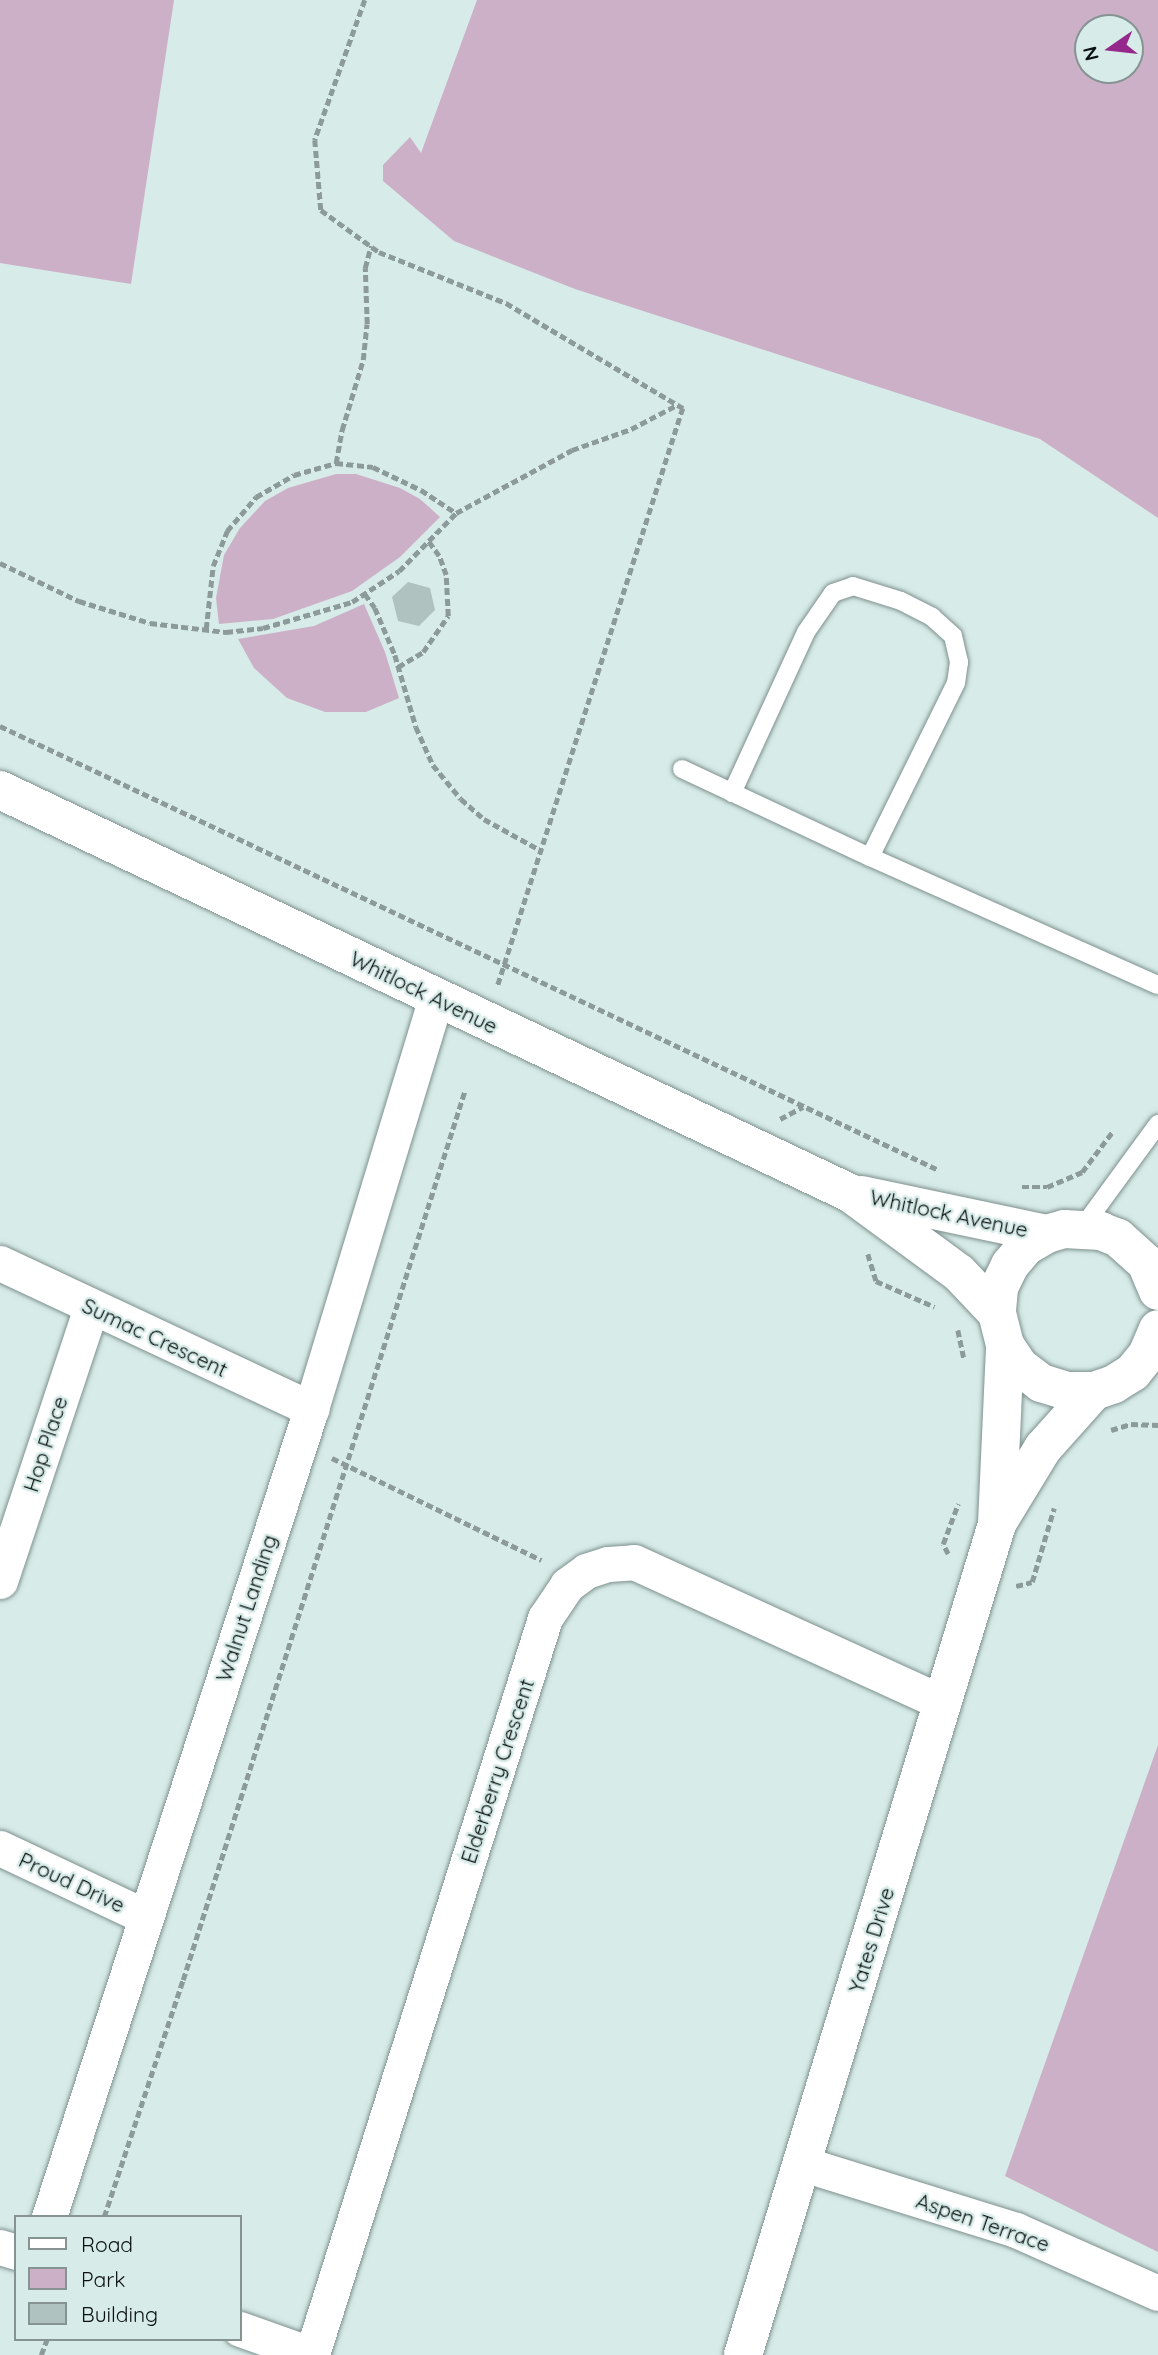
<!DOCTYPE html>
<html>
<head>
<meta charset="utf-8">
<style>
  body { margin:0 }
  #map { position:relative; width:1158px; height:2355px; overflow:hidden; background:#d7ebe8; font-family:Quicksand,sans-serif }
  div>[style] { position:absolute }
  .green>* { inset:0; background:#ccb0c8 }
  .building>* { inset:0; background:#afc2bf }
  .path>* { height:4.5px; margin-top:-2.25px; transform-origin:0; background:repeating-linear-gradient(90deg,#8c9b99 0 7px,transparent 0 10.5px) }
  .roads { filter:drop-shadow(0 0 2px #7d908d) drop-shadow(0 0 2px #7d908d) }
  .lane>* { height:18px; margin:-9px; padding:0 9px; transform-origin:9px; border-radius:9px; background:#fff }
  .street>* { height:35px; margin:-17.5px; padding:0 17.5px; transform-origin:17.5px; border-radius:17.5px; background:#fff }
  .secondary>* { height:38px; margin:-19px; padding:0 19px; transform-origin:19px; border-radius:19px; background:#fff }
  span { translate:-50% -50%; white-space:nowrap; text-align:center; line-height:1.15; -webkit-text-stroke:5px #d7ebe8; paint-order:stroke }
  .street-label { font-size:21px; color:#0a1110 }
  .legend { position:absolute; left:14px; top:2215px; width:228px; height:126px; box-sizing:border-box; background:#d7ebe8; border:2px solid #859492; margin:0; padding:9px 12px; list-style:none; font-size:21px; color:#0a1110 }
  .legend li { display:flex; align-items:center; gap:14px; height:35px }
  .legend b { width:35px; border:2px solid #859492 }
  .north { position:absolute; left:1074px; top:14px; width:70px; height:70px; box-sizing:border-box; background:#d7ebe8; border:2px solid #859492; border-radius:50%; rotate:256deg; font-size:19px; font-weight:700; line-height:28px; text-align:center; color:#0a1110 }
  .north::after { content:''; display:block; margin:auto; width:24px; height:32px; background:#94288b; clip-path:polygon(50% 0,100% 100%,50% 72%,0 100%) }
</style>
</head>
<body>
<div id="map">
  <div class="green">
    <div style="clip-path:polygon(0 0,174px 0,131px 284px,0 263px)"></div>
    <div style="clip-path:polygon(evenodd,477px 0,1158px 0,1158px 518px,1040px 439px,575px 289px,454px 241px,383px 181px,383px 165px,410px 137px,421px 153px,477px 0,1130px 28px,1130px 70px,1088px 70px,1088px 28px,1130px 28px)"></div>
    <div style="clip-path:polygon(336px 474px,356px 474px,400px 488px,420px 499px,440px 517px,400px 557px,352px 591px,273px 619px,219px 624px,216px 598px,224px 555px,240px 528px,265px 501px,288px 488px)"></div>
    <div style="clip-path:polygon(364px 604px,385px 652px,399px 698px,366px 712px,325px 712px,287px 698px,254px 668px,238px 639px,314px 626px)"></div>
    <div style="clip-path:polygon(1158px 1745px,1158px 2252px,1005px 2176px)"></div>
  </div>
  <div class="building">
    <div style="clip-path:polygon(408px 582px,430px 588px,435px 610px,419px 626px,398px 621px,392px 597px)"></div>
  </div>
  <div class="path">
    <div style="left:365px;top:0;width:149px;rotate:109.7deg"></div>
    <div style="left:315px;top:140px;width:70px;rotate:85.1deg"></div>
    <div style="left:321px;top:210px;width:72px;rotate:35.9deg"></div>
    <div style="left:379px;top:252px;width:137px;rotate:21.9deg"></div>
    <div style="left:506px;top:303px;width:206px;rotate:30.7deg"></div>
    <div style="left:683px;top:408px;width:606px;rotate:107.78deg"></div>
    <div style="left:336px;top:463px;width:34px;rotate:-80deg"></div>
    <div style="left:342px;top:430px;width:73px;rotate:-73.3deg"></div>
    <div style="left:363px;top:360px;width:36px;rotate:-84deg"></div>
    <div style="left:367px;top:324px;width:56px;rotate:-92deg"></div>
    <div style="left:365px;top:268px;width:23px;rotate:-75deg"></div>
    <div style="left:0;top:563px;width:88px;rotate:25.7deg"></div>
    <div style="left:79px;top:601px;width:74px;rotate:17.2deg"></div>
    <div style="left:150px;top:623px;width:77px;rotate:6.8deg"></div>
    <div style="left:226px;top:632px;width:37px;rotate:-6deg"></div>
    <div style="left:263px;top:628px;width:93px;rotate:-16.3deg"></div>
    <div style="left:352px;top:602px;width:56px;rotate:-33.4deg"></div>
    <div style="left:399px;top:571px;width:81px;rotate:-45.5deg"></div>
    <div style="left:456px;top:513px;width:132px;rotate:-28.5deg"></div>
    <div style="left:572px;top:450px;width:63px;rotate:-19.6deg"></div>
    <div style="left:631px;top:429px;width:52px;rotate:-27.6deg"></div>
    <div style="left:365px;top:594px;width:17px;rotate:54deg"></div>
    <div style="left:375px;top:608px;width:51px;rotate:66.9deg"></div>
    <div style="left:395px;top:655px;width:75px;rotate:73.7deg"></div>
    <div style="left:416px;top:727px;width:42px;rotate:65.9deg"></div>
    <div style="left:433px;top:765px;width:44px;rotate:50.5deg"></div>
    <div style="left:461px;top:799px;width:30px;rotate:41deg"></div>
    <div style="left:484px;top:819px;width:66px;rotate:28.9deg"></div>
    <div style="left:206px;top:629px;width:63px;rotate:-83.7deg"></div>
    <div style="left:213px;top:566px;width:38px;rotate:-68deg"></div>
    <div style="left:227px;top:531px;width:45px;rotate:-49.5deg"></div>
    <div style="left:256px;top:497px;width:44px;rotate:-30.1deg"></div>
    <div style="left:294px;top:475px;width:44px;rotate:-15.9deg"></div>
    <div style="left:336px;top:463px;width:37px;rotate:6deg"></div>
    <div style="left:373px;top:467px;width:53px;rotate:25.6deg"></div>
    <div style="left:421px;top:490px;width:42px;rotate:33.3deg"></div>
    <div style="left:398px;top:667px;width:29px;rotate:-31deg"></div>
    <div style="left:423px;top:652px;width:44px;rotate:-55.2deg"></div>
    <div style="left:448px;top:616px;width:41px;rotate:-92.8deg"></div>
    <div style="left:446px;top:575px;width:20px;rotate:-110deg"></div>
    <div style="left:439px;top:556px;width:19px;rotate:-126deg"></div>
    <div style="left:0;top:726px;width:1039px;rotate:25.31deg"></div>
    <div style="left:780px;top:1119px;width:26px;rotate:-28deg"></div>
    <div style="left:1022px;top:1187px;width:25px"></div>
    <div style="left:1047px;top:1187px;width:38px;rotate:-23deg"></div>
    <div style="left:1082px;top:1172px;width:51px;rotate:-52.9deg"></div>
    <div style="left:868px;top:1254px;width:28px;rotate:73deg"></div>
    <div style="left:876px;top:1281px;width:64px;rotate:23.8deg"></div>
    <div style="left:958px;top:1330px;width:30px;rotate:78deg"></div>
    <div style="left:1111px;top:1430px;width:21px;rotate:-17deg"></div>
    <div style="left:1131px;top:1424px;width:27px;rotate:2deg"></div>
    <div style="left:332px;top:1458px;width:233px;rotate:26deg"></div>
    <div style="left:948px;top:1554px;width:11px;rotate:-117deg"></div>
    <div style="left:943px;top:1544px;width:43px;rotate:-69.4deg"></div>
    <div style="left:1016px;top:1586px;width:16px;rotate:-14deg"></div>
    <div style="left:1032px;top:1582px;width:77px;rotate:-73.4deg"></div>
    <div style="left:104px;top:2217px;width:250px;rotate:-71.6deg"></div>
    <div style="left:183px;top:1980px;width:934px;rotate:-72.42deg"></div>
    <div style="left:41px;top:2355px;width:17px;rotate:-69deg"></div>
  </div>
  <div class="roads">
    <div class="lane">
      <div style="left:682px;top:769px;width:208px;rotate:25.1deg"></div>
      <div style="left:870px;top:857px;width:315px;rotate:24deg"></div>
      <div style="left:732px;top:793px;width:177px;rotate:-65.3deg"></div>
      <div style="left:806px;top:632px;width:47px;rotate:-55.3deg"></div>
      <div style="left:833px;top:593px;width:21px;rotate:-19deg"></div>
      <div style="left:853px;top:586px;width:50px;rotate:17.4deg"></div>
      <div style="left:901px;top:601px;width:35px;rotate:27deg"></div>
      <div style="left:932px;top:617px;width:28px;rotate:42deg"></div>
      <div style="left:953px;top:636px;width:27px;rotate:77deg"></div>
      <div style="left:959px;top:662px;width:21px;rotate:98deg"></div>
      <div style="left:956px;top:683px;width:194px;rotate:116.3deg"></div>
      <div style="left:1082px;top:1228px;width:129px;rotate:-53.8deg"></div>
    </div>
    <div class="street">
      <div style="left:0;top:1263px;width:344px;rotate:25.1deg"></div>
      <div style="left:0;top:1581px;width:289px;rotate:-71.6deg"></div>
      <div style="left:0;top:1848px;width:159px;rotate:25.3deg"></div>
      <div style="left:803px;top:2164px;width:223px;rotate:17.2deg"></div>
      <div style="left:1016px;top:2230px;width:155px;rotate:23.9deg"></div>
      <div style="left:49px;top:2217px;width:849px;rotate:-72.03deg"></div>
      <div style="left:311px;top:1409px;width:430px;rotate:-73.1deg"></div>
      <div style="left:0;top:2247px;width:17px;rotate:17deg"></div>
      <div style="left:240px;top:2329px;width:77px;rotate:19.6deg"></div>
      <div style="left:312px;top:2354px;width:772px;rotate:-72.43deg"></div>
      <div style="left:545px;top:1618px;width:40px;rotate:-56deg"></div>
      <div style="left:567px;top:1585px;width:24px;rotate:-36deg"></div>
      <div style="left:586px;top:1571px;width:23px;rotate:-18deg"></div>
      <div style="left:608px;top:1564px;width:26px;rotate:-4deg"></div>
      <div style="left:634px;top:1562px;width:340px;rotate:24.5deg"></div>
    </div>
    <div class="secondary">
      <div style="left:0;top:790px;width:941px;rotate:25.37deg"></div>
      <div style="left:850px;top:1193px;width:135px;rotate:36.3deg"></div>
      <div style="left:959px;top:1273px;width:55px;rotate:46.5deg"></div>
      <div style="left:862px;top:1195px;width:189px;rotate:11.9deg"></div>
      <div style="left:1158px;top:1291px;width:30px;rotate:-113deg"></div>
      <div style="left:1146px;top:1263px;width:38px;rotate:-138deg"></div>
      <div style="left:1118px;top:1238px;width:18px;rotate:-158deg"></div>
      <div style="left:1101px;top:1231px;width:37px;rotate:-177deg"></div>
      <div style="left:1064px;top:1229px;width:18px;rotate:164deg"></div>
      <div style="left:1047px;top:1234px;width:24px;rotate:150deg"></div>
      <div style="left:1026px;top:1246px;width:25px;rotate:130deg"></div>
      <div style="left:1010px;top:1265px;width:25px;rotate:116deg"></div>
      <div style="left:999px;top:1288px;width:25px;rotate:95deg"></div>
      <div style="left:997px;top:1313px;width:33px;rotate:76deg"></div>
      <div style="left:1005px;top:1345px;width:27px;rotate:56deg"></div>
      <div style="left:1020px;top:1367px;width:26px;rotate:37deg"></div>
      <div style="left:1041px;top:1383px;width:27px;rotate:17deg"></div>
      <div style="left:1067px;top:1391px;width:27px"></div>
      <div style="left:1094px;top:1391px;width:21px;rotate:-19deg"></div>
      <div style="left:1114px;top:1384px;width:22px;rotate:-32deg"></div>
      <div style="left:1133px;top:1372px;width:22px;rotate:-51deg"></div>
      <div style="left:1147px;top:1355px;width:28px;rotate:-67deg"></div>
      <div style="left:998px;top:1522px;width:87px;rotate:-58.7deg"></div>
      <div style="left:1043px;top:1448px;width:76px;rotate:-48.2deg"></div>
      <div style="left:743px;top:2355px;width:869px;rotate:-73deg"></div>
      <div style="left:997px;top:1524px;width:179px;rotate:-87.4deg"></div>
    </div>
  </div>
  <div class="street-label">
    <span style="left:424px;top:992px;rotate:26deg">Whitlock Avenue</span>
    <span style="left:949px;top:1213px;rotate:12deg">Whitlock Avenue</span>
    <span style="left:155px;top:1337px;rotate:25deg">Sumac Crescent</span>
    <span style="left:45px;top:1444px;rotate:-72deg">Hop Place</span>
    <span style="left:246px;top:1608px;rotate:-72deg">Walnut Landing</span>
    <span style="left:497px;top:1771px;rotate:-72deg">Elderberry Crescent</span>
    <span style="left:72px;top:1882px;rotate:25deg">Proud Drive</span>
    <span style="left:871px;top:1940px;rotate:-73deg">Yates Drive</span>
    <span style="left:983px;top:2222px;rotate:19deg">Aspen Terrace</span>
  </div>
  <ul class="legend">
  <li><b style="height:9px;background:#fff"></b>Road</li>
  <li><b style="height:19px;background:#ccb0c8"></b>Park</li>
  <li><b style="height:19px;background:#afc2bf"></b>Building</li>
  </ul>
  <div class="north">N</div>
</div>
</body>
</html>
